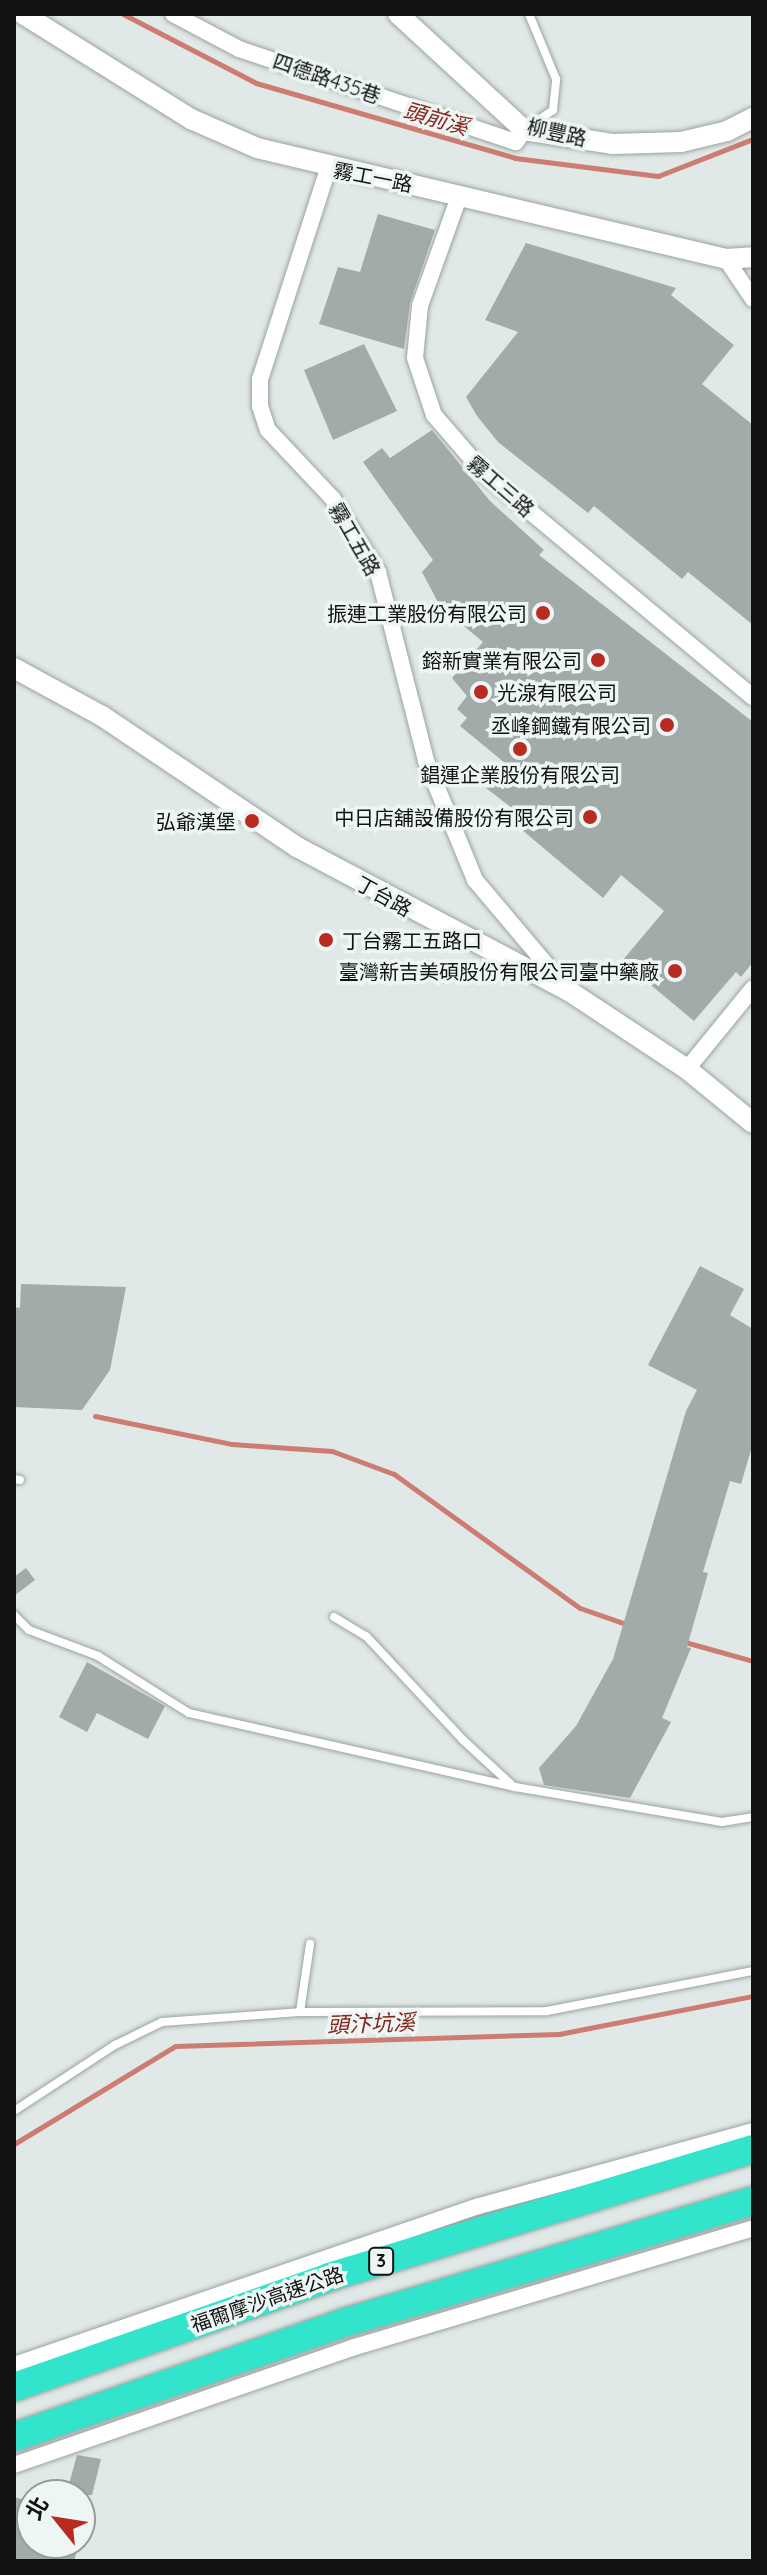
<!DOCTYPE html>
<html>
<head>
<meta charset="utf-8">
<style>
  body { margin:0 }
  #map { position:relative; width:767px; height:2575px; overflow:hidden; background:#e0e9e7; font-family:Quicksand,"Noto Sans TC",sans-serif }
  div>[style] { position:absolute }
  .stream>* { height:5px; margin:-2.5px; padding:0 2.5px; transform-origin:2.5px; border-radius:2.5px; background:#cc7c70 }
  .building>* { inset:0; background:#a2aba9 }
  .roads { filter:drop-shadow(0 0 2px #9aa3a1) drop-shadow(0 0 2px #9aa3a1) }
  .service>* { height:8px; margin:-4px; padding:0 4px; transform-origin:4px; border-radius:4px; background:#fff }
  .minor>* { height:16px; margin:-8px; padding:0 8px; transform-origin:8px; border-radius:8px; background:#fff }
  .tertiary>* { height:20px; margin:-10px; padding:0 10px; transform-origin:10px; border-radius:10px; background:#fff }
  .motorway>* { height:28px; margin:-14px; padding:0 14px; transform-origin:14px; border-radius:14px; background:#32e4cc }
  .dots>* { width:22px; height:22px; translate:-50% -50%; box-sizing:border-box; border:4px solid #edf6f4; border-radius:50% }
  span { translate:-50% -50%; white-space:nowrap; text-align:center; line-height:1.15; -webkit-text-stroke:7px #edf6f4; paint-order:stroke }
  .shield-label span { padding:2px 6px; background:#edf6f4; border:2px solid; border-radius:6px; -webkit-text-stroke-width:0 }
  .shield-label { font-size:18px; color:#101312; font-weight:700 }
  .street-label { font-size:20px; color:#101312 }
  .poi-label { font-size:20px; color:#101312 }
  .right { translate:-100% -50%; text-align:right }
  .left { translate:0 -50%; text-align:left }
  .water-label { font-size:22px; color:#86261d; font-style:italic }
  .frame { position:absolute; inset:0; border:16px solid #101312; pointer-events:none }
  .north { position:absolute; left:16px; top:2479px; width:80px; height:80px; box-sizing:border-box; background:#edf6f4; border:2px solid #959b9a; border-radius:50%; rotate:300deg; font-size:22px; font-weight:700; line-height:32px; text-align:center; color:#101312 }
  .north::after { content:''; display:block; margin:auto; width:28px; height:36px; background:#b92b20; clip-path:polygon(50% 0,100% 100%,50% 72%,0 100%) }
</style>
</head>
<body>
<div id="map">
  <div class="stream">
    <div style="left:123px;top:14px;width:150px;rotate:27.4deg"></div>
    <div style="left:256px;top:83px;width:270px;rotate:16.1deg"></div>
    <div style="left:515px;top:158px;width:144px;rotate:7.2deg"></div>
    <div style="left:658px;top:176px;width:102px;rotate:-21.3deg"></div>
    <div style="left:95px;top:1416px;width:140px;rotate:11.6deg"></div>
    <div style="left:232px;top:1444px;width:100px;rotate:4deg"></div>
    <div style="left:332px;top:1451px;width:66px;rotate:20.4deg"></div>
    <div style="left:394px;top:1474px;width:229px;rotate:35.8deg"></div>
    <div style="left:580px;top:1608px;width:52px;rotate:19.1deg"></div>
    <div style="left:685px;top:1642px;width:71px;rotate:15.6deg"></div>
    <div style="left:14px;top:2144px;width:188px;rotate:-31.3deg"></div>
    <div style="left:175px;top:2046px;width:384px;rotate:-1.8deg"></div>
    <div style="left:559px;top:2034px;width:198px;rotate:-11.1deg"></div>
  </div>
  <div class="building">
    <div style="clip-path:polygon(378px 214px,435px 230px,410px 303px,404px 349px,319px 324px,338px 267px,360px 272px)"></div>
    <div style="clip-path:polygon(526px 243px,676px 288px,671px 295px,734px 345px,702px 384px,753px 425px,753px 625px,688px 572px,682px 579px,594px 506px,588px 513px,498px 442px,477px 416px,466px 397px,518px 332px,485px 320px)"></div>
    <div style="clip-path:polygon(364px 344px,397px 411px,333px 440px,304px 370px)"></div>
    <div style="clip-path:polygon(432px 430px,490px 501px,544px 550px,539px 555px,753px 722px,753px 962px,741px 977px,736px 972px,694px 1021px,622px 961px,664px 911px,621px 875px,603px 898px,509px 819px,516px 811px,486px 788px,505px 763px,460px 726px,467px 718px,457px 709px,467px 696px,452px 678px,483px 642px,440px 606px,422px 572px,433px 560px,363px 462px,382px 448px,390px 458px)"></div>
    <div style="clip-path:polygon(700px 1266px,744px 1289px,730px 1315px,753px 1329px,753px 1443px,741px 1484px,730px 1481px,703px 1572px,708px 1573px,687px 1647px,691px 1648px,662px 1718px,671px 1722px,630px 1798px,544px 1785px,539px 1768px,576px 1726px,613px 1659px,686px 1411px,697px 1390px,648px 1365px)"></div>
    <div style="clip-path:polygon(21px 1284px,126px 1287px,110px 1370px,82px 1410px,14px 1407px,14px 1307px,20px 1308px)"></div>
    <div style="clip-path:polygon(26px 1568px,35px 1580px,14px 1596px,14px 1577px)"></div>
    <div style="clip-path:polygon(87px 1662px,165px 1706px,148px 1739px,97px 1713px,87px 1732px,59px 1717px)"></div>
    <div style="clip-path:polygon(77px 2455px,101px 2459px,92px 2495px,66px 2495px)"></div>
    <div style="clip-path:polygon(14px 2497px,32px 2502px,32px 2543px,79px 2543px,74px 2561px,14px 2561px)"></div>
  </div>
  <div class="roads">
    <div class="service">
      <div style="left:528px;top:127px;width:30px;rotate:-34deg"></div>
      <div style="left:553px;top:110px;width:31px;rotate:-84deg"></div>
      <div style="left:556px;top:79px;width:70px;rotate:-112.6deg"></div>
      <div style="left:14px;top:1479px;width:6px;rotate:9deg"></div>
      <div style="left:14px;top:1615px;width:21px;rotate:45deg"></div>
      <div style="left:29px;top:1630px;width:74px;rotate:20.6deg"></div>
      <div style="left:98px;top:1656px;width:107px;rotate:32.1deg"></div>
      <div style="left:189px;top:1713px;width:334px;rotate:12.8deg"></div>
      <div style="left:515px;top:1787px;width:210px;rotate:9.6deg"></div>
      <div style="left:722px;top:1822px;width:31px;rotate:-9deg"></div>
      <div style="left:334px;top:1617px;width:37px;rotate:31deg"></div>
      <div style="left:366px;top:1636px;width:142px;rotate:47deg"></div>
      <div style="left:463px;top:1740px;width:69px;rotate:42.7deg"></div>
      <div style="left:300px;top:2012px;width:69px;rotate:-81.6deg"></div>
      <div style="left:14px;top:2111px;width:121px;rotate:-33.2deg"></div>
      <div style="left:115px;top:2045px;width:52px;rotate:-26.1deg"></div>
      <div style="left:162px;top:2022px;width:138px;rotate:-4.1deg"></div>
      <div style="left:300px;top:2012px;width:247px;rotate:-0.2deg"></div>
      <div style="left:547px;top:2011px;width:210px;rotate:-11deg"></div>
    </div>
    <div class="minor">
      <div style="left:173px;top:14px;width:75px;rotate:27.9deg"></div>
      <div style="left:239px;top:49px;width:292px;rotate:18.6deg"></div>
      <div style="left:516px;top:142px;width:14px;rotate:-56deg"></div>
      <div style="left:328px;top:169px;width:221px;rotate:107.9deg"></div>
      <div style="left:260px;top:379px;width:27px;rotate:90deg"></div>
      <div style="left:260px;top:406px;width:25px;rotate:72deg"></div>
      <div style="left:268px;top:430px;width:95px;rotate:46.7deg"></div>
      <div style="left:333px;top:499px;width:86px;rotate:58.3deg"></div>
      <div style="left:378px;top:572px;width:195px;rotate:75.7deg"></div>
      <div style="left:426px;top:761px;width:129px;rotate:67.6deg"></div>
      <div style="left:475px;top:880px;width:140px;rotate:49.9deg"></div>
      <div style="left:460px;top:194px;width:119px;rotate:109.7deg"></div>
      <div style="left:420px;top:306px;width:52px;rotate:95.5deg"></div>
      <div style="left:415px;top:358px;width:60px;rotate:71.6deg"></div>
      <div style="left:434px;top:415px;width:78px;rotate:49.2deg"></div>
      <div style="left:485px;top:474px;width:349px;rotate:39.8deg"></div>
      <div style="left:726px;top:259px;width:48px;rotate:56deg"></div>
      <div style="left:687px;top:1069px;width:104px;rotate:-50.8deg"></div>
      <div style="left:14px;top:2365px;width:491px;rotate:-18.9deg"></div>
      <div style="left:479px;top:2206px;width:284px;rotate:-15.3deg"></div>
      <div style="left:14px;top:2465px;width:361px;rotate:-19.1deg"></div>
      <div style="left:355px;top:2347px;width:415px;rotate:-16.6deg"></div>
    </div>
    <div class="tertiary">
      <div style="left:23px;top:14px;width:198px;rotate:32deg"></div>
      <div style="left:191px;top:119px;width:72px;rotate:23.7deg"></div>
      <div style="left:257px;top:148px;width:482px;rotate:13.3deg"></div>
      <div style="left:726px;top:259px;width:27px;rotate:-4deg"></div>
      <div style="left:398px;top:14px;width:171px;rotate:42.6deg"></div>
      <div style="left:524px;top:130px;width:89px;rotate:9deg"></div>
      <div style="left:612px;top:144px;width:69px;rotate:-1.7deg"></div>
      <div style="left:681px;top:142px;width:47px;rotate:-13.4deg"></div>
      <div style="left:727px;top:131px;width:29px;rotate:-27deg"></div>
      <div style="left:14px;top:668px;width:100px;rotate:28.6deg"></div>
      <div style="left:102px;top:716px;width:235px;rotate:33.9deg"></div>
      <div style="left:297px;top:847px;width:308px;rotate:27.9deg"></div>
      <div style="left:569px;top:991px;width:141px;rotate:33.5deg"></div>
      <div style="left:687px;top:1069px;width:85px;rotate:39.3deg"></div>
    </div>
    <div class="motorway">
      <div style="left:14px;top:2387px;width:334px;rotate:-19.2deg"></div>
      <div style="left:329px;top:2277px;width:443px;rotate:-16.8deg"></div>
      <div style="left:14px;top:2437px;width:348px;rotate:-19.1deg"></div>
      <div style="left:343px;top:2323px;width:428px;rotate:-16.6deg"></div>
    </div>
  </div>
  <div class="dots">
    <div style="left:543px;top:613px;background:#b92b20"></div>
    <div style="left:598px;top:660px;background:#b92b20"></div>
    <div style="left:481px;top:692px;background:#b92b20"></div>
    <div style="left:667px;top:725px;background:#b92b20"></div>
    <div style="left:520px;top:749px;background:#b92b20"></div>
    <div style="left:590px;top:817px;background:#b92b20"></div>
    <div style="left:252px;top:821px;background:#b92b20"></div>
    <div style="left:326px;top:940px;background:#b92b20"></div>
    <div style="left:675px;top:971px;background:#b92b20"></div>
  </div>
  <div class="shield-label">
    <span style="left:381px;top:2261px">3</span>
  </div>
  <div class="street-label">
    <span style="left:327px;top:78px;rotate:19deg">四德路435巷</span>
    <span style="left:557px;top:132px;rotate:13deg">柳豐路</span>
    <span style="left:373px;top:177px;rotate:11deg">霧工一路</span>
    <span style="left:501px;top:486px;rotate:41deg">霧工三路</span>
    <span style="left:355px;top:539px;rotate:60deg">霧工五路</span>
    <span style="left:384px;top:896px;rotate:29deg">丁台路</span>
    <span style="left:267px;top:2299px;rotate:-19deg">福爾摩沙高速公路</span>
  </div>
  <div class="poi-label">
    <span class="right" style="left:527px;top:613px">振連工業股份有限公司</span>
    <span class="right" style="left:582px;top:660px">鎔新實業有限公司</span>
    <span class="left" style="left:497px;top:692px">光湶有限公司</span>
    <span class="right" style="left:651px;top:725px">丞峰鋼鐵有限公司</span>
    <span style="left:520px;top:774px">錩運企業股份有限公司</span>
    <span class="right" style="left:574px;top:817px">中日店舖設備股份有限公司</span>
    <span class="right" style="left:236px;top:821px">弘爺漢堡</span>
    <span class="left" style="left:342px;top:940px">丁台霧工五路口</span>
    <span class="right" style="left:659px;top:971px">臺灣新吉美碩股份有限公司臺中藥廠</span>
  </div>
  <div class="water-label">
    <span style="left:436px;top:119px;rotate:16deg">頭前溪</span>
    <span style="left:371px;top:2024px;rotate:-2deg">頭汴坑溪</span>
  </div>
  <div class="frame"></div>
  <div class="north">北</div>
</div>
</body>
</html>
